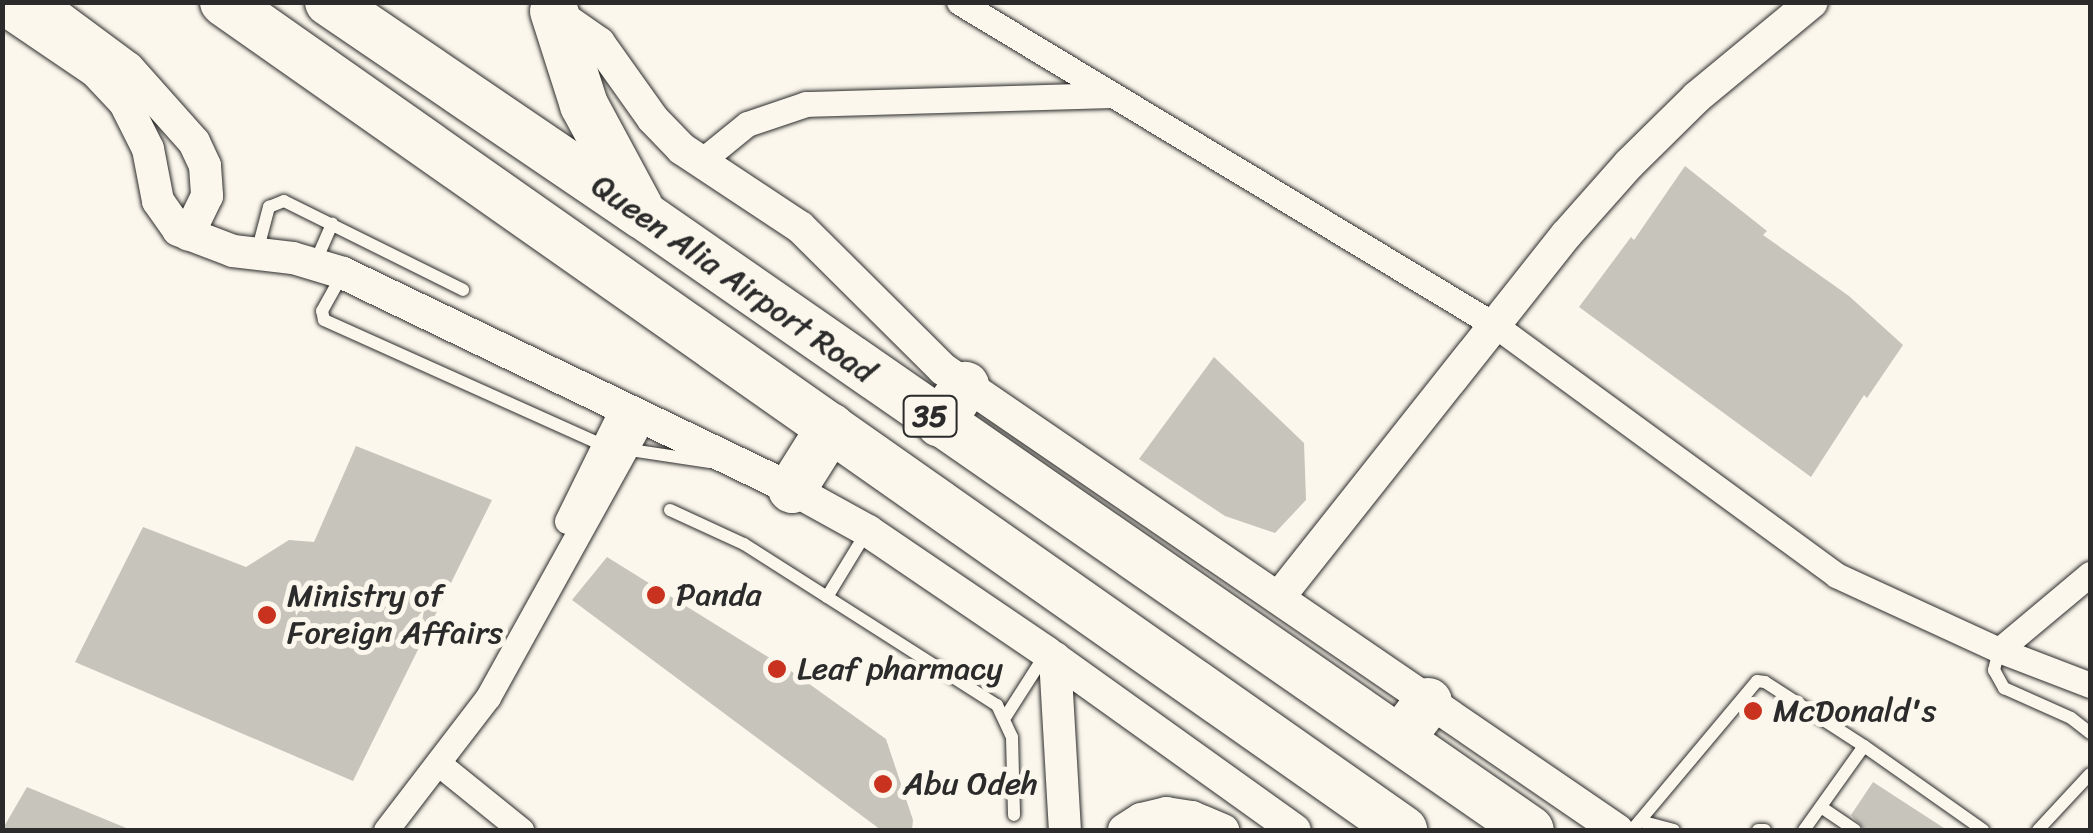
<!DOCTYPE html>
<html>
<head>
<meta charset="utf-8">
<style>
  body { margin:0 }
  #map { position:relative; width:2093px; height:833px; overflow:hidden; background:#fbf7ec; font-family:Sriracha,sans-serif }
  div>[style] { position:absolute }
  .building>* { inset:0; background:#c7c4bc }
  .roads { filter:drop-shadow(0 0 2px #2b2b2b) drop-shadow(0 0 2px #2b2b2b) }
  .service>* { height:12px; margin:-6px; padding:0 6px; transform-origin:6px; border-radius:6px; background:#fbf7ec }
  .minor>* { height:25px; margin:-12.5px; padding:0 12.5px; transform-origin:12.5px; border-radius:12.5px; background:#fbf7ec }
  .tertiary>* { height:32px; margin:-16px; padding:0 16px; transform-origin:16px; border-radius:16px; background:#fbf7ec }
  .motorway>* { height:48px; margin:-24px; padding:0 24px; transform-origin:24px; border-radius:24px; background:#fbf7ec }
  .dots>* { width:28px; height:28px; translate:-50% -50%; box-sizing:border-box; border:5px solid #fbf7ec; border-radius:50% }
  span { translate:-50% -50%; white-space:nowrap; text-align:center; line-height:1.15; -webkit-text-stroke:10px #fbf7ec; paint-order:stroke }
  .shield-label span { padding:2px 8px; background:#fbf7ec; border:2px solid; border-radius:8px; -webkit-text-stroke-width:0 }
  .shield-label { font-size:30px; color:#2b2b2b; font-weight:700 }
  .street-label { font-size:32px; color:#2b2b2b }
  .poi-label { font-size:32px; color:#2b2b2b }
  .left { translate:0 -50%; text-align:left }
  .frame { position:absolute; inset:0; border:5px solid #2b2b2b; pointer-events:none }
</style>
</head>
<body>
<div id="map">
  <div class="building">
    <div style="clip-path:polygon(1685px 166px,1767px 231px,1763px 235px,1849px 296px,1903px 345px,1867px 398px,1864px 395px,1811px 477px,1579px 307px,1631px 237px,1634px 240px)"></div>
    <div style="clip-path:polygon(1214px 357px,1304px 443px,1306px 500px,1275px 533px,1225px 516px,1139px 459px)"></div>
    <div style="clip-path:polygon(356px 446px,492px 500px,353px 781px,75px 662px,143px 527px,246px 567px,289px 540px,314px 542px)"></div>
    <div style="clip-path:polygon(607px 557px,794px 673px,886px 739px,913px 820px,912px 830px,881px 830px,572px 600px)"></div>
    <div style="clip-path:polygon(1873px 782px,1947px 830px,1865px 830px,1851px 815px)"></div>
    <div style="clip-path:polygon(27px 787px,131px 830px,2px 830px)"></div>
  </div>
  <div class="roads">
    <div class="service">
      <div style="left:257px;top:252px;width:47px;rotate:-75.1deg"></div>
      <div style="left:269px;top:207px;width:16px;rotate:-22deg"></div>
      <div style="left:284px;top:201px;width:200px;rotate:26.4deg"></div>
      <div style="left:315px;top:263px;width:43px;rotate:-66.4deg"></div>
      <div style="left:342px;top:275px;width:41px;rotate:119.1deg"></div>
      <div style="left:322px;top:311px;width:9px;rotate:77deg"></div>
      <div style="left:324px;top:320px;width:307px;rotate:24.2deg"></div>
      <div style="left:604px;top:446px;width:107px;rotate:8.6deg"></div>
      <div style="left:670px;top:510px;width:81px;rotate:24.7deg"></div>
      <div style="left:744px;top:544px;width:300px;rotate:32.5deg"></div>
      <div style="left:997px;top:705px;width:35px;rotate:65deg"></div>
      <div style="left:1012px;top:737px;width:78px;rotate:88.5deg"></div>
      <div style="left:827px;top:597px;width:75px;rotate:-58.6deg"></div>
      <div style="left:1999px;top:650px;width:21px;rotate:104deg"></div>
      <div style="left:1994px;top:670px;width:21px;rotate:61deg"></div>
      <div style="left:2004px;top:688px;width:73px;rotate:24.1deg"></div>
      <div style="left:2071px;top:718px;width:24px;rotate:38deg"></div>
      <div style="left:1006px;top:716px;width:72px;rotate:-57.4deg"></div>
      <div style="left:1821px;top:807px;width:41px;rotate:34.1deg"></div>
      <div style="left:1640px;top:821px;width:35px;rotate:15deg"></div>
      <div style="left:1632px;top:830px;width:194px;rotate:-50deg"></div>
      <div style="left:1757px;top:681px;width:8px;rotate:7deg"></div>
      <div style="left:1765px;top:682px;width:118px;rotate:32.9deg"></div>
      <div style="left:1864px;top:746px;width:146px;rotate:35.2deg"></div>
      <div style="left:1758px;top:830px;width:7px"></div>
      <div style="left:1804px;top:830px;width:103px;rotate:-54.5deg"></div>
      <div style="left:2038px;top:830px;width:76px;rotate:-47.1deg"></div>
    </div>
    <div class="minor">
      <div style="left:959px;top:2px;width:627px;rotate:31.1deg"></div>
      <div style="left:1496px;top:326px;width:421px;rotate:36.2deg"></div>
      <div style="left:1836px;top:575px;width:179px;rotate:24.7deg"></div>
      <div style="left:1999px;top:650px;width:97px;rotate:21deg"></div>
      <div style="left:699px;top:163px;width:62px;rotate:-39.1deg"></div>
      <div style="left:747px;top:124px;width:62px;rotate:-18.7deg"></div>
      <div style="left:806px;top:104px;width:302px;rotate:-1.7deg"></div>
      <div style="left:567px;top:521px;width:129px;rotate:-63.8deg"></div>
      <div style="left:1999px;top:650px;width:119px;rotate:-39.9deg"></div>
      <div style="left:438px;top:763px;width:107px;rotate:38.9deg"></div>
      <div style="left:386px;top:830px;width:168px;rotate:-52.5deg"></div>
      <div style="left:488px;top:697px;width:321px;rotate:-61deg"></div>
    </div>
    <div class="tertiary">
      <div style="left:39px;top:2px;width:111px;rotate:36.6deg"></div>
      <div style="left:128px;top:68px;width:99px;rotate:48.3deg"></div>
      <div style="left:194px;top:142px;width:26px;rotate:65deg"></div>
      <div style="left:205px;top:166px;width:30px;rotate:86deg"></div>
      <div style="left:207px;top:196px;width:43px;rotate:116deg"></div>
      <div style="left:2px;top:8px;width:114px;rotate:34.2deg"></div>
      <div style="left:96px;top:72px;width:42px;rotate:46.9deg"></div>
      <div style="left:125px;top:103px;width:51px;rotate:63.4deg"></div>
      <div style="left:148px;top:149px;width:53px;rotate:79.1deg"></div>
      <div style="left:158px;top:201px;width:35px;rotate:55deg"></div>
      <div style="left:178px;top:230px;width:59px;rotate:20.9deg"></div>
      <div style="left:233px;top:251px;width:60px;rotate:6.7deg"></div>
      <div style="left:293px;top:258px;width:52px;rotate:16.7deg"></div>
      <div style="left:343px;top:273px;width:498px;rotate:25.7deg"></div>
      <div style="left:792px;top:489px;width:87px;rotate:28.9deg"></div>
      <div style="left:868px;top:531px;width:215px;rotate:34.2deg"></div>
      <div style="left:1046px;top:652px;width:306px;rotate:35.6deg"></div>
      <div style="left:550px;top:9px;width:60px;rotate:34.8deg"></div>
      <div style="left:599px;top:43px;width:93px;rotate:54.6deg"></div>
      <div style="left:653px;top:119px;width:42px;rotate:46deg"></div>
      <div style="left:682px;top:149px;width:141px;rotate:33.5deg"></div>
      <div style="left:800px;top:227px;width:202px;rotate:44.8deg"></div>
      <div style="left:943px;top:369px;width:817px;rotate:34.37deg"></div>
      <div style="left:1279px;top:597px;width:462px;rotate:-51.6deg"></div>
      <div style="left:1566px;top:235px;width:95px;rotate:-48.4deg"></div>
      <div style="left:1629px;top:164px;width:95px;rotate:-44.6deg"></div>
      <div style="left:1697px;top:97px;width:149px;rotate:-39.6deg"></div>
      <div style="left:1055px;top:658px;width:172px;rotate:86.7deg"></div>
      <div style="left:1124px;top:830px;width:20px;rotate:-33deg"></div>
      <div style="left:1141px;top:819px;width:26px;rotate:-13deg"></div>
      <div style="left:1166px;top:813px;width:26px;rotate:9deg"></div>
      <div style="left:1192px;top:817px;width:34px;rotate:23deg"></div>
    </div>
    <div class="motorway">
      <div style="left:224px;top:2px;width:1441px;rotate:35.08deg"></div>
      <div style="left:329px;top:2px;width:379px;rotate:34.2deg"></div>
      <div style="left:643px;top:215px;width:1079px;rotate:34.74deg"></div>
      <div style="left:554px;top:11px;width:99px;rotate:72.3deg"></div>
      <div style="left:584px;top:105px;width:116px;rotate:61.7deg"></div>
      <div style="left:940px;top:423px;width:45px;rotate:-56deg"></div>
      <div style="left:792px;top:489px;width:73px;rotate:-57.8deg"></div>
      <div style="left:1401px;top:738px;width:45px;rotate:-53.1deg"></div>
    </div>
  </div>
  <div class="dots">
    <div style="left:656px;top:595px;background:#c8321e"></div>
    <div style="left:267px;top:615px;background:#c8321e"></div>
    <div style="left:777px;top:669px;background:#c8321e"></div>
    <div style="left:1753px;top:711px;background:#c8321e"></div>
    <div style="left:883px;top:784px;background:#c8321e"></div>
  </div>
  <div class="shield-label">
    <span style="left:930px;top:416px">35</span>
  </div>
  <div class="street-label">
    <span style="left:733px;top:279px;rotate:35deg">Queen Alia Airport Road</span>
  </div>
  <div class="poi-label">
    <span class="left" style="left:676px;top:595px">Panda</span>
    <span class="left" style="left:287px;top:615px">Ministry of<br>Foreign Affairs</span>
    <span class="left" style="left:797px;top:669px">Leaf pharmacy</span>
    <span class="left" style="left:1773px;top:711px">McDonald's</span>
    <span class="left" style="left:903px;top:784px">Abu Odeh</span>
  </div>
  <div class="frame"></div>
</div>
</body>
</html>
